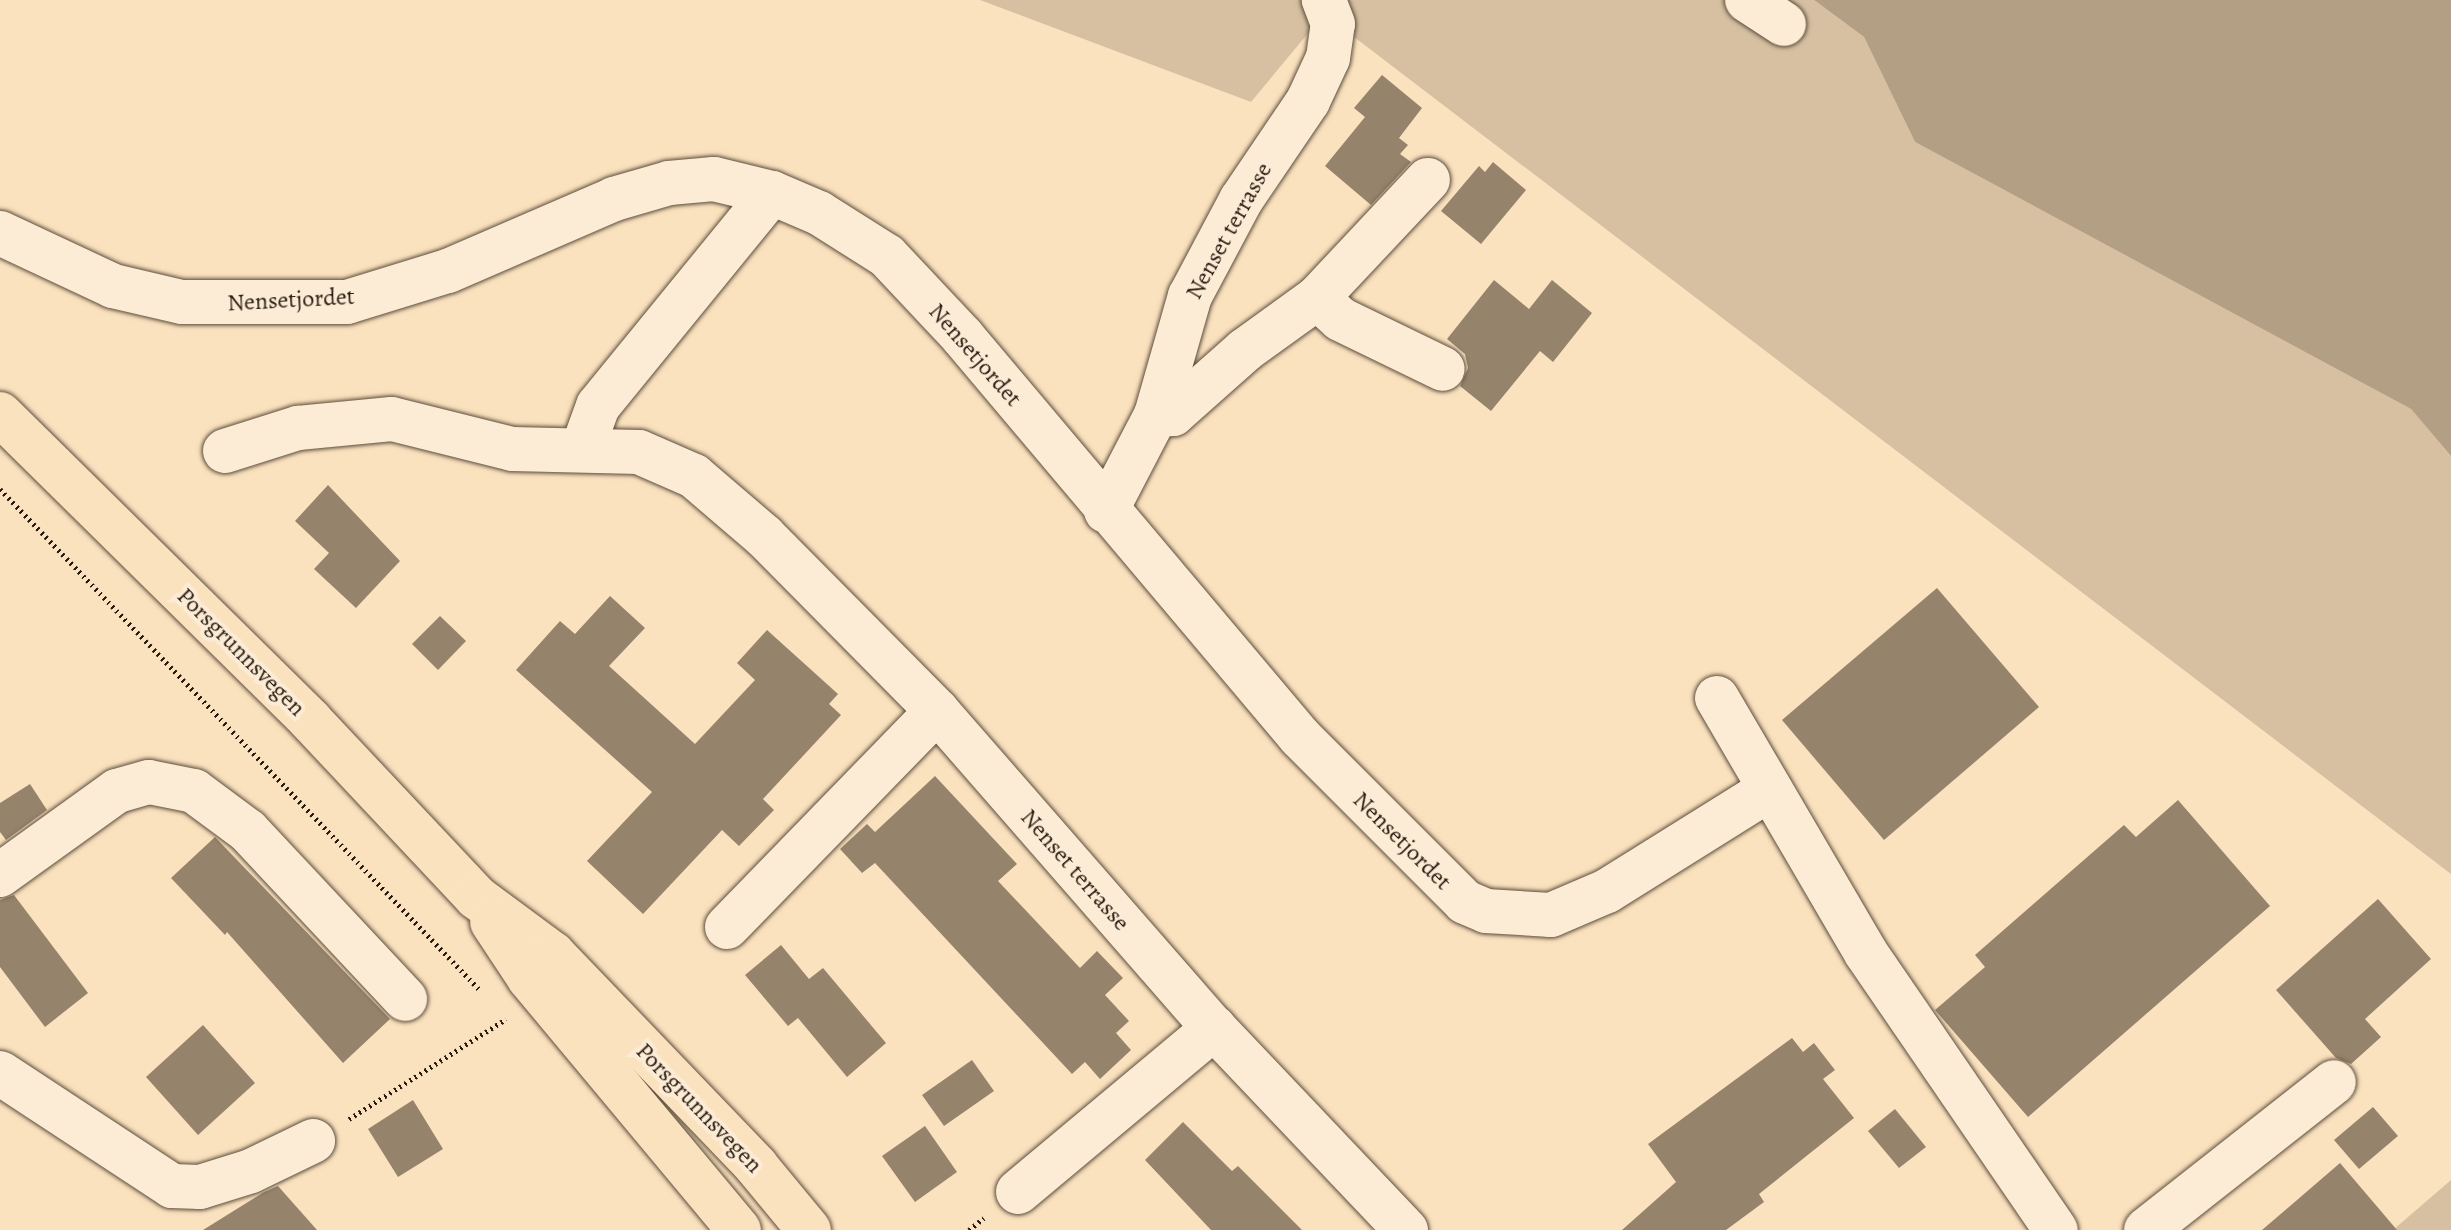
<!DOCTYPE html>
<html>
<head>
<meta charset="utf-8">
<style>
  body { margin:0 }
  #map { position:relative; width:2451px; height:1230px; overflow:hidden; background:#fbe2be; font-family:Alegreya,serif }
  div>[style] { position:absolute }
  .green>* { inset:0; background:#d7c0a1 }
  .water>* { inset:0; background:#b39f83 }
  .building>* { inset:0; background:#95836b }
  .path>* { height:5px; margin-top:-2.5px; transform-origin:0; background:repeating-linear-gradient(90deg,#261c11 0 2px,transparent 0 6px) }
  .roads { filter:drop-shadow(0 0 2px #5b4e3c) drop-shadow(0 0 2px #5b4e3c) }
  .minor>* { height:44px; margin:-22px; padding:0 22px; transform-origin:22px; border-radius:22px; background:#fcecd5 }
  .highway>* { height:44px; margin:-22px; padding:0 22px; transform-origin:22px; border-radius:22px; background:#fbe2be }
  span { translate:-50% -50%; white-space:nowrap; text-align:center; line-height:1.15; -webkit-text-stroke:8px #fcecd5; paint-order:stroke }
  .street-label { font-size:24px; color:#261c11 }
</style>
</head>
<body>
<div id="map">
  <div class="green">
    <div style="clip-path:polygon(980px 0,1814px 0,1864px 37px,1915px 142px,2411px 409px,2451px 456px,2451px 874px,1324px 14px,1251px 102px)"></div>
    <div style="clip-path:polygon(2451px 1180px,2451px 1230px,2393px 1230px)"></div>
  </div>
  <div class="water">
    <div style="clip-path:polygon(1814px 0,2451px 0,2451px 456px,2411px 409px,1915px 142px,1864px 37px)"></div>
  </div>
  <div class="building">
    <div style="clip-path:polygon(1382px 75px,1422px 108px,1399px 138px,1408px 145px,1400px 154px,1411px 162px,1371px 205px,1325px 166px,1365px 117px,1354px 108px)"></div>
    <div style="clip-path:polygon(1493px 162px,1526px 190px,1481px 244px,1441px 211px,1479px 166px,1485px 172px)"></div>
    <div style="clip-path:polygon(1494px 280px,1529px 309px,1552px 280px,1592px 313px,1553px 362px,1540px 351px,1491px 411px,1460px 386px,1468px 368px,1465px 354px,1447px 339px)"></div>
    <div style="clip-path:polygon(328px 485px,400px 561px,356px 608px,314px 569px,329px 553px,295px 521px)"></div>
    <div style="clip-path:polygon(1937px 588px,2039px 707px,1884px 840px,1782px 720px)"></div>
    <div style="clip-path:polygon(610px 596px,645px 628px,609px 666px,695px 744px,755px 680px,737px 663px,767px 630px,838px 694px,829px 704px,841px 715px,763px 799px,774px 810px,739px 846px,722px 830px,643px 914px,587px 861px,652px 792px,516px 670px,560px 621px,575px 634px)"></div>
    <div style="clip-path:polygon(440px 616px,466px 641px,438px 670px,412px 644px)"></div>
    <div style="clip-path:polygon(935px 776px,1017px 864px,998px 881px,1080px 968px,1097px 951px,1123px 978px,1105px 995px,1129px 1021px,1116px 1033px,1131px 1050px,1100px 1079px,1085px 1062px,1072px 1074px,875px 863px,862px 873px,840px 849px,867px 824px,875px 832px)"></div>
    <div style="clip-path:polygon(30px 784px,47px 810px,6px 840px,0 832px,0 803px)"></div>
    <div style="clip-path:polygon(2178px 800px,2270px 906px,2028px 1117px,1935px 1010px,1985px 967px,1975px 955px,2124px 825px,2136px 837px)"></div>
    <div style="clip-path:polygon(215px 837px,390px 1019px,343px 1063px,227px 932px,225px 935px,171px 878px)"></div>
    <div style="clip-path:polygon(14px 895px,88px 993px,45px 1027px,0 967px,0 900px)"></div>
    <div style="clip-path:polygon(2378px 899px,2431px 959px,2365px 1019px,2381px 1037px,2351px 1064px,2336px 1058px,2276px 990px)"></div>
    <div style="clip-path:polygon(781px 945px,809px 979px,823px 968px,886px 1043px,847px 1077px,798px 1018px,788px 1026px,745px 975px)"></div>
    <div style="clip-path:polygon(203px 1025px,255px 1083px,198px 1135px,146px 1077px)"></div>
    <div style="clip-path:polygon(1792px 1038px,1803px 1052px,1814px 1043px,1835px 1070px,1823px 1079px,1854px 1118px,1759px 1194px,1764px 1202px,1726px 1230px,1622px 1230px,1676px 1182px,1648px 1144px)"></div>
    <div style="clip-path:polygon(972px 1060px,994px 1091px,944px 1126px,922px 1095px)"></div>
    <div style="clip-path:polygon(413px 1100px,443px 1149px,398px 1177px,368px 1129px)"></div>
    <div style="clip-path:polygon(2373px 1107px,2398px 1136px,2359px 1169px,2334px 1140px)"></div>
    <div style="clip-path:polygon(1895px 1109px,1926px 1147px,1899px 1168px,1868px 1131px)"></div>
    <div style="clip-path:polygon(1183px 1122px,1232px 1171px,1238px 1166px,1302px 1230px,1211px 1230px,1145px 1160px)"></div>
    <div style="clip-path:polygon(925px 1126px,957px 1172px,915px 1202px,882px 1156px)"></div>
    <div style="clip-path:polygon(2340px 1163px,2397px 1230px,2262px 1230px)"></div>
    <div style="clip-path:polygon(278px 1186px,317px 1230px,203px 1230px,264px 1192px)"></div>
  </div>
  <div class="path">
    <div style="left:0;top:489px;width:694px;rotate:46.23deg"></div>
    <div style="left:349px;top:1119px;width:186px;rotate:-32.5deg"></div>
    <div style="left:969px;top:1230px;width:19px;rotate:-39deg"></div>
  </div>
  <div class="roads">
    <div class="minor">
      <div style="left:1747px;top:0;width:44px;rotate:33deg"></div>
      <div style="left:0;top:233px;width:125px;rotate:25.1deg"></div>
      <div style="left:113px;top:286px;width:71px;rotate:13.1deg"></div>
      <div style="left:182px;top:302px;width:165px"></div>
      <div style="left:347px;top:302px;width:106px;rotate:-17.1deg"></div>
      <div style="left:448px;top:271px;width:181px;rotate:-23.4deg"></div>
      <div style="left:614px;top:199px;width:57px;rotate:-16.2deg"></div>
      <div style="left:669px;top:183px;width:45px;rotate:-5.1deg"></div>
      <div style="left:714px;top:179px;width:60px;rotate:13.6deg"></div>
      <div style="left:772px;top:193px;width:51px;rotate:23.1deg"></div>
      <div style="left:819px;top:213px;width:80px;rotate:32.3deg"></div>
      <div style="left:887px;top:256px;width:110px;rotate:46.8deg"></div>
      <div style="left:962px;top:336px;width:524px;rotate:49.87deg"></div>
      <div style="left:1300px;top:737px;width:233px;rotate:45deg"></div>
      <div style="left:1465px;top:902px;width:23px;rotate:23deg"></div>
      <div style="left:1486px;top:911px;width:65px;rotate:3.5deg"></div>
      <div style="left:1551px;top:915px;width:61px;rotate:-23.2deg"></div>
      <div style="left:1607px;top:891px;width:189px;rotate:-32deg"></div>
      <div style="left:1317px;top:298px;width:31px;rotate:42deg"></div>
      <div style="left:1340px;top:319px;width:114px;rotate:25.9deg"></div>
      <div style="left:1156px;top:415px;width:17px;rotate:-3deg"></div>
      <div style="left:1173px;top:414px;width:96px;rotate:-41.6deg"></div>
      <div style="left:1245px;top:350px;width:89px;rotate:-35.8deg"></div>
      <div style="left:1317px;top:298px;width:162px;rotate:-46.8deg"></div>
      <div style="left:582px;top:450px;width:47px;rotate:-70deg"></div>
      <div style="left:598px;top:406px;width:275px;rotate:-50.8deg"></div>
      <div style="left:225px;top:451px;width:77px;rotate:-17.5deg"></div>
      <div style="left:298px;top:428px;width:94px;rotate:-5.5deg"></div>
      <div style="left:392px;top:419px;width:124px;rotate:14deg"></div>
      <div style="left:512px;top:449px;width:127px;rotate:1.4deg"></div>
      <div style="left:639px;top:452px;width:60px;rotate:23.6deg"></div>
      <div style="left:694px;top:476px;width:92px;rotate:40.6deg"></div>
      <div style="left:764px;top:536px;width:246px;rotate:45.3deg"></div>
      <div style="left:937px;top:711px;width:421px;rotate:48.9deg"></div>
      <div style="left:1106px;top:511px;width:108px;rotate:-62.5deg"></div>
      <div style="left:1156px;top:415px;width:124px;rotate:-74.1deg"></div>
      <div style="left:1190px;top:296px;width:109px;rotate:-62deg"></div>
      <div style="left:1241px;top:200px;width:120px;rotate:-55.9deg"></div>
      <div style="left:1308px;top:101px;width:47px;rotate:-65.1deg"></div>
      <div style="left:1328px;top:58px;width:34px;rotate:-82deg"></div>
      <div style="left:1333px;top:24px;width:26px;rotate:-111deg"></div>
      <div style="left:1717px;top:698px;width:295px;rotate:59.7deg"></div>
      <div style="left:1866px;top:953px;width:336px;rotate:55.6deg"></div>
      <div style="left:0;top:875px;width:144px;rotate:-35.7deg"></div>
      <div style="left:117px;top:791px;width:33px;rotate:-16deg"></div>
      <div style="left:149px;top:782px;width:46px;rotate:11.3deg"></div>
      <div style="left:194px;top:791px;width:67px;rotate:36.5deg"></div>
      <div style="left:248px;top:831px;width:230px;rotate:46.9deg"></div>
      <div style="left:727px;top:927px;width:301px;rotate:-45.8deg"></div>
      <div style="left:0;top:1073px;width:206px;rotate:33.3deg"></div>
      <div style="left:172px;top:1186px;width:28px;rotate:2deg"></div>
      <div style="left:200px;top:1187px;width:53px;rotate:-17.4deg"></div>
      <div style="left:251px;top:1171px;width:69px;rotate:-25.8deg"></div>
      <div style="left:1018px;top:1192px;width:256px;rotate:-39.9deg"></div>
      <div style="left:1214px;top:1028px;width:279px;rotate:46.5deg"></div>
      <div style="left:2146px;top:1230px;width:239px;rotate:-38.2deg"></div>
    </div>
    <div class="highway">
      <div style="left:0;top:414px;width:436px;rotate:44.6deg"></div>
      <div style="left:310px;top:720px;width:243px;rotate:46.8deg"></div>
      <div style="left:476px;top:897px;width:96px;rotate:36.5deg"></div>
      <div style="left:553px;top:954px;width:294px;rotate:46.2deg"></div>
      <div style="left:756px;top:1166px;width:83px;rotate:50.4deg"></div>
      <div style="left:492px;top:922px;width:67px;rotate:56.5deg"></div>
      <div style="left:529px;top:978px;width:328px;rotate:50.2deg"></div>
    </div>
  </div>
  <div class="street-label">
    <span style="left:1229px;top:231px;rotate:-61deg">Nenset terrasse</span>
    <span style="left:291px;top:300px;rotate:-3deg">Nensetjordet</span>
    <span style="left:975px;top:355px;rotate:49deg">Nensetjordet</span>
    <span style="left:241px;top:652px;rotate:45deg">Porsgrunnsvegen</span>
    <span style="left:1402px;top:841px;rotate:45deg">Nensetjordet</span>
    <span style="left:1075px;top:870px;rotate:49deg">Nenset terrasse</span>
    <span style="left:699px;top:1108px;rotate:46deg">Porsgrunnsvegen</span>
  </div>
</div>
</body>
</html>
